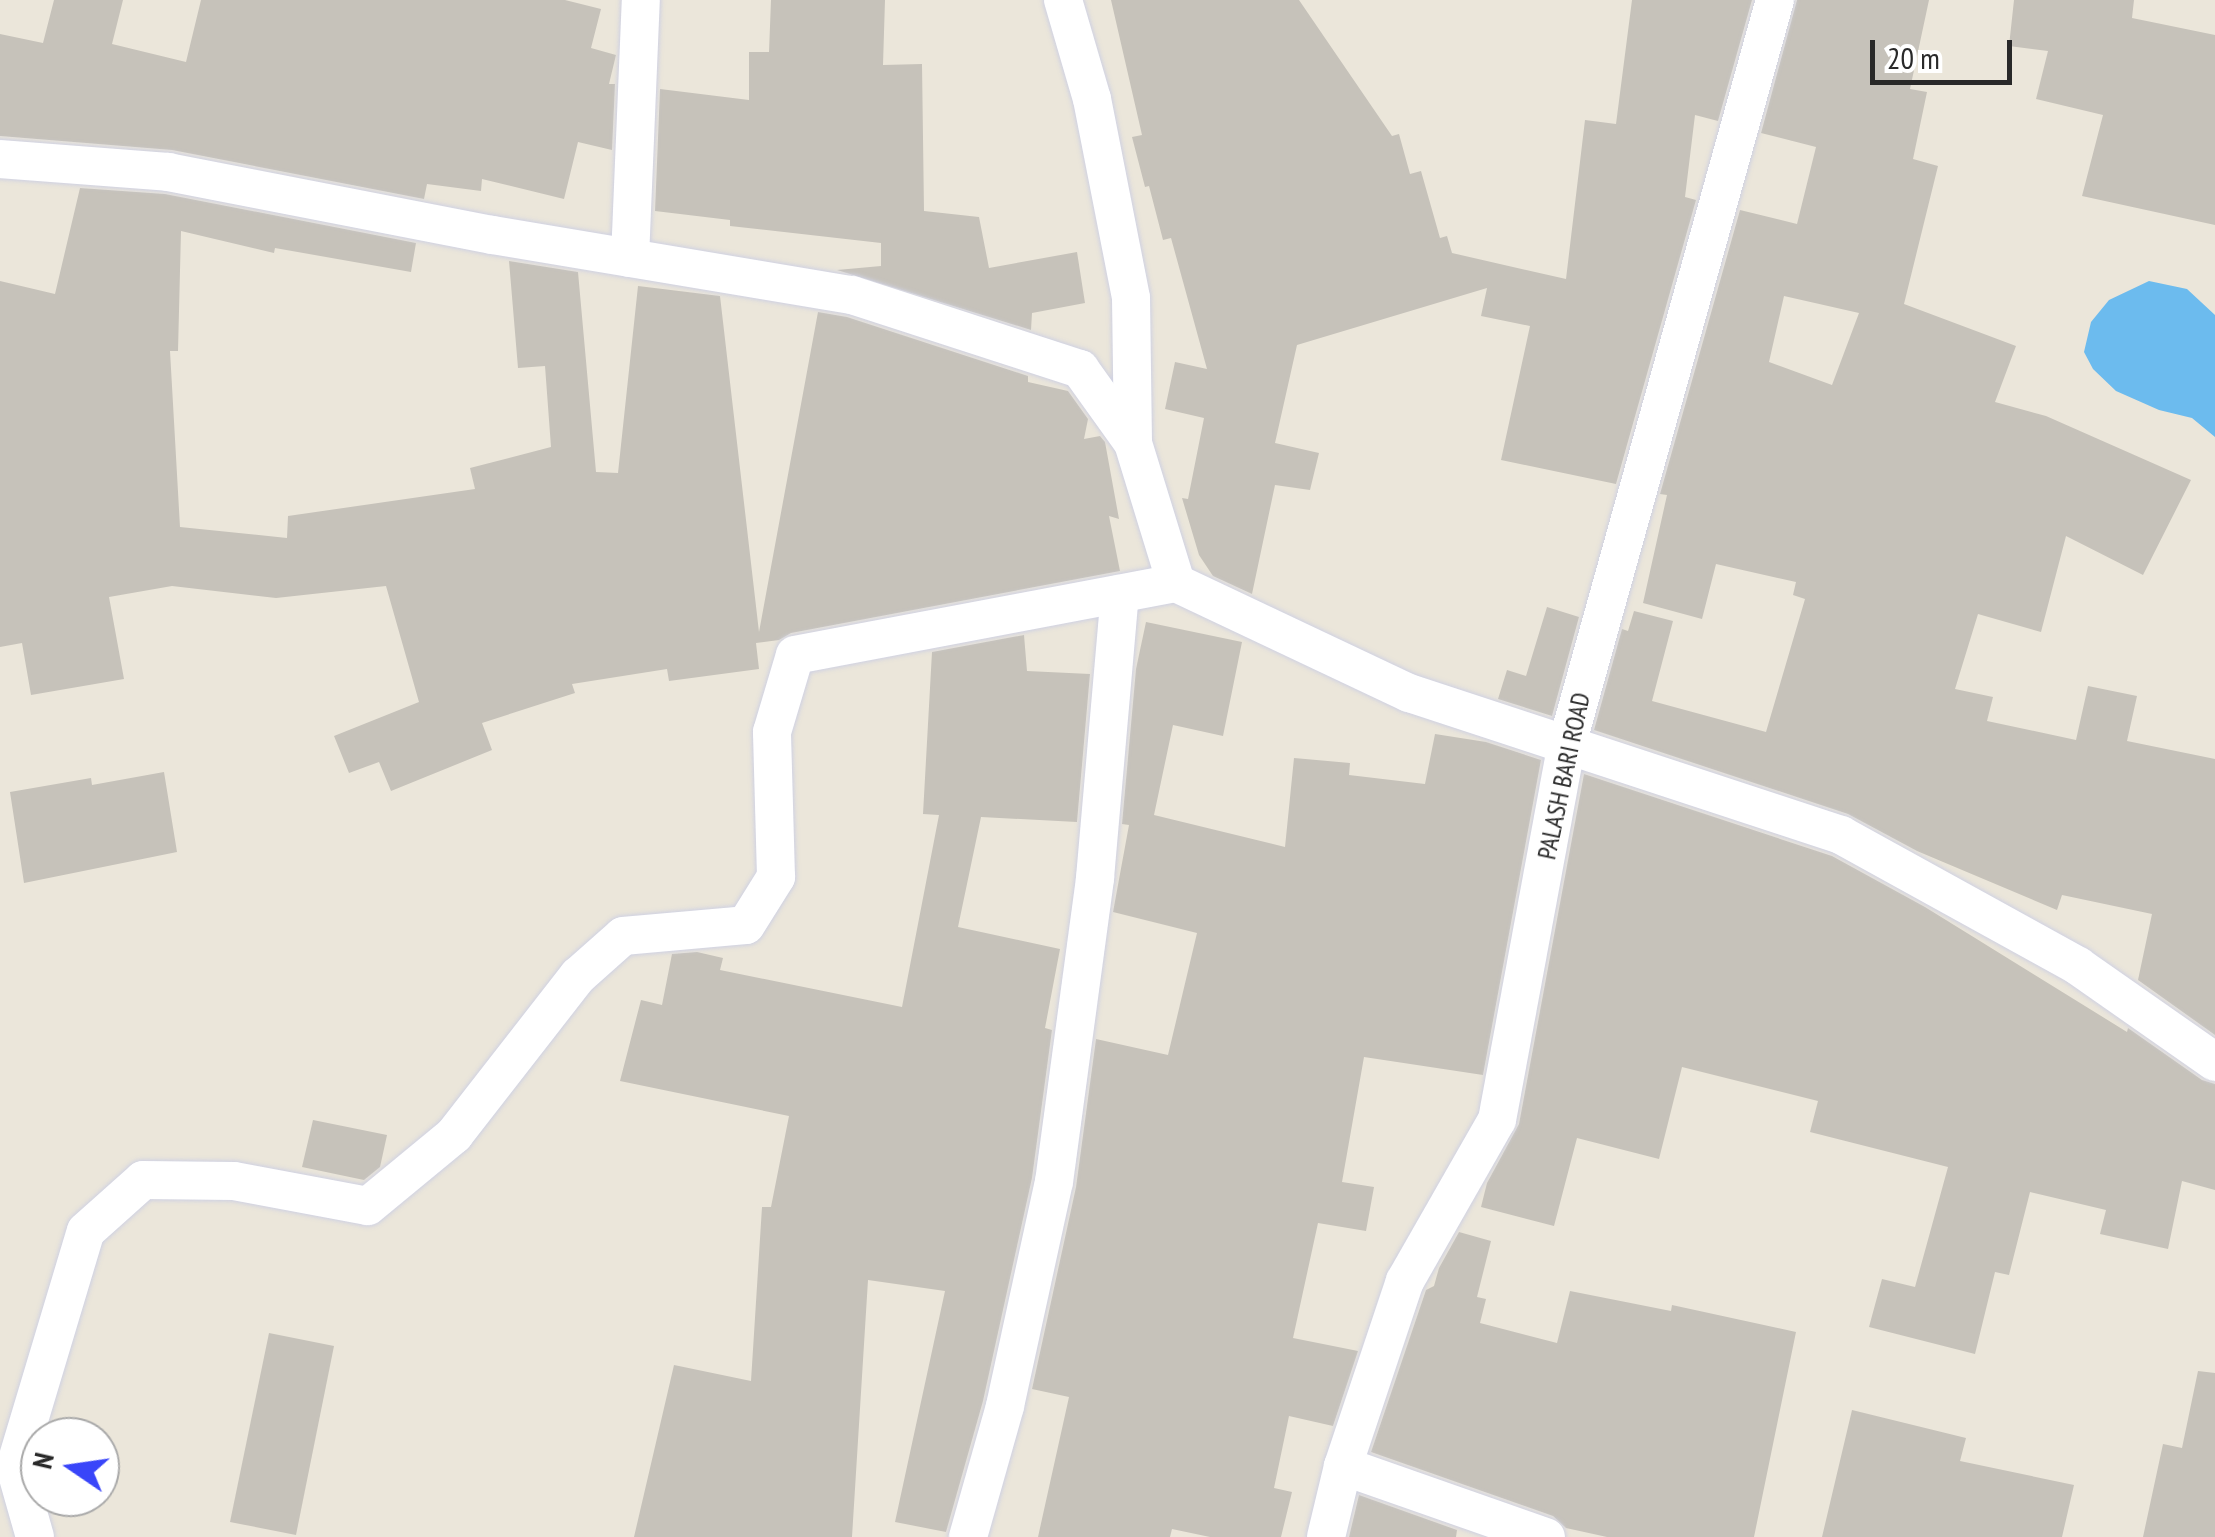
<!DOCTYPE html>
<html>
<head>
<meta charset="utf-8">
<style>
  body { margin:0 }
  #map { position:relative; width:2215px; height:1537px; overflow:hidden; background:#ebe6da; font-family:"PT Sans Narrow",sans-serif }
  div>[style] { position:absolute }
  .water>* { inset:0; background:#6cbbee }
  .building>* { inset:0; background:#c6c2ba }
  .roads { filter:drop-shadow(0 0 2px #cfd1e2) drop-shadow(0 0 2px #cfd1e2) }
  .minor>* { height:38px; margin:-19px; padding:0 19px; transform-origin:19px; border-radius:19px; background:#fff }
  span { translate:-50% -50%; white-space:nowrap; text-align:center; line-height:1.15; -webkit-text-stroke:9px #fff; paint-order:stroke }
  .street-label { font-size:25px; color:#292929 }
  .north { position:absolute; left:20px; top:1417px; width:100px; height:100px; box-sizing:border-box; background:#fff; border:2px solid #a9a9a9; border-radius:50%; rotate:283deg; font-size:28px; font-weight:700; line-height:40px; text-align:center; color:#292929 }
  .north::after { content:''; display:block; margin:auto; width:35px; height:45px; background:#3945f9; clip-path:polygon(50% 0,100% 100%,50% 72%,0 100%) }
  .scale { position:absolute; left:1870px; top:40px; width:142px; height:45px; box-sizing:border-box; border:5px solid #292929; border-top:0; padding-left:12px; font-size:30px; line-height:35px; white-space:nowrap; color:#292929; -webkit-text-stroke:8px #fff; paint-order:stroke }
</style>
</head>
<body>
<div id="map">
  <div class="water">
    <div style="clip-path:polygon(2149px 281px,2187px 289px,2215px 315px,2215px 437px,2192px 418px,2159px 410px,2116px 391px,2093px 369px,2084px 352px,2091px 322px,2109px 300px)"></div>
  </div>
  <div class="building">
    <div style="clip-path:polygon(54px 0,123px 0,112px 44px,186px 62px,201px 0,565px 0,601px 9px,591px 48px,616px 55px,609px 84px,615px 84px,612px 150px,578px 142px,564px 199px,482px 179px,481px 191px,427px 184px,424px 199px,172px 150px,0 136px,0 34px,43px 43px)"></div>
    <div style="clip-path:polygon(771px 0,885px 0,883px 65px,922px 64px,924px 211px,979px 217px,989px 268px,1077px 252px,1085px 303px,1032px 313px,1031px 330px,837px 270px,881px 266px,881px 243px,730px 226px,730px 220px,655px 211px,660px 89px,749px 100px,749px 52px,769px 52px)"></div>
    <div style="clip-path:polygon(1111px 0,1299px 0,1392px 136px,1399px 134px,1410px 174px,1421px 171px,1440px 238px,1447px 236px,1452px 253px,1566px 279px,1585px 120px,1616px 124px,1632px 0,1752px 0,1718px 121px,1695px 115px,1685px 197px,1696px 200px,1616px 484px,1501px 460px,1530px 326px,1481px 316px,1487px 288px,1297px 345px,1275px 443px,1319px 453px,1310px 490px,1275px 485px,1252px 594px,1213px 576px,1199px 555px,1182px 498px,1188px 499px,1204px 418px,1165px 409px,1175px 362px,1207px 369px,1171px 238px,1163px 240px,1149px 186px,1145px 187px,1132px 137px,1142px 135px)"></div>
    <div style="clip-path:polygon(evenodd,1797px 0,1929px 0,1910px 89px,1927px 92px,1913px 159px,1938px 166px,1904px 304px,2016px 346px,1995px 402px,2046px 416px,2191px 480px,2143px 575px,2066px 536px,2041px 632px,1978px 614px,1955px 689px,1993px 697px,1987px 721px,2076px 740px,2088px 686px,2137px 696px,2127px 741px,2215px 759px,2215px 1035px,2138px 980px,2152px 914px,2062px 895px,2057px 910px,1917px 851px,1848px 814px,1594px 730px,1622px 629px,1628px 631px,1634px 611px,1673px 621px,1652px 701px,1766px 732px,1805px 599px,1793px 595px,1796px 582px,1716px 564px,1702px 619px,1643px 603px,1667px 495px,1660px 494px,1740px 210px,1797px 224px,1816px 147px,1761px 133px,1797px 0,1784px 296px,1859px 313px,1832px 385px,1769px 362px,1784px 296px)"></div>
    <div style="clip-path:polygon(2014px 0,2134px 0,2132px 18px,2215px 35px,2215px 225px,2082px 196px,2103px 115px,2036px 99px,2048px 51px,2009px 46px)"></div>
    <div style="clip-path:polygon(80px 188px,165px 194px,416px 243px,411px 272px,275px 248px,274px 253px,181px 231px,178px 351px,170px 351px,180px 527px,287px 538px,288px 516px,475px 489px,470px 468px,551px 447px,545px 366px,518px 368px,509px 261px,578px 272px,596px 472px,618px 473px,638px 286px,720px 296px,759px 632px,818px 312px,847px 317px,1028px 376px,1028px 382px,1068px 391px,1088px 419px,1084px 439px,1100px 436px,1105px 442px,1119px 519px,1109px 516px,1120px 571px,791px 633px,779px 640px,756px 643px,759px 669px,669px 681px,667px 669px,572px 684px,575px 693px,482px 723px,492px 750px,391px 791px,379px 762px,349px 773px,334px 736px,419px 702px,386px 586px,276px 598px,172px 586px,109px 597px,124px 679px,31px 695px,22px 643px,0 647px,0 281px,55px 294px)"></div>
    <div style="clip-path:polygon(1547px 607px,1579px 617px,1552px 716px,1498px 699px,1507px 670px,1526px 676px)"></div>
    <div style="clip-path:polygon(1146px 622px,1242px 642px,1223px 736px,1173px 725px,1154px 815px,1285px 847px,1294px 758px,1350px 763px,1349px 775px,1425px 784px,1435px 734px,1486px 742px,1541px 760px,1483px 1075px,1364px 1057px,1342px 1182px,1374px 1187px,1366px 1231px,1318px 1223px,1293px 1338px,1358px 1351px,1333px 1426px,1289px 1416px,1274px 1488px,1292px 1492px,1281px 1537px,1210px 1537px,1172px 1529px,1170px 1537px,1038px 1537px,1069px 1397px,1032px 1389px,1076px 1187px,1096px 1039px,1168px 1055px,1197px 933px,1113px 912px,1129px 825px,1122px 824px,1136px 669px)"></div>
    <div style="clip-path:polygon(1024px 635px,1027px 671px,1090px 674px,1077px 822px,981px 817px,958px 927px,1060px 949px,1045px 1028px,1052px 1030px,1032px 1178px,983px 1401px,946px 1532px,895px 1522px,945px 1291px,868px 1280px,852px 1537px,634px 1537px,674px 1365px,751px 1381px,762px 1207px,771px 1207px,789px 1116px,620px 1081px,641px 1000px,662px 1005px,672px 954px,697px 952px,723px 958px,720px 970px,902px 1007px,939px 815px,923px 814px,932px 652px)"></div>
    <div style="clip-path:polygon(164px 772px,177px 852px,24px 883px,10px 792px,91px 778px,92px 785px)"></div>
    <div style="clip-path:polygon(1584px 774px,1832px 856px,1925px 907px,2127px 1032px,2128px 1028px,2202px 1080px,2215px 1084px,2215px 1190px,2182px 1181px,2168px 1249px,2100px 1234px,2106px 1210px,2030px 1192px,2009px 1275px,1995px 1272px,1975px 1354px,1869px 1327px,1882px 1279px,1915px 1287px,1948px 1167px,1810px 1132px,1818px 1101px,1682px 1067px,1659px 1159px,1577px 1138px,1554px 1226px,1481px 1207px,1487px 1183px,1519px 1124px)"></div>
    <div style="clip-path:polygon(313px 1120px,387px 1135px,380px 1167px,364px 1180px,302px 1167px)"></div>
    <div style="clip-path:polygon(1459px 1232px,1491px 1241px,1477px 1297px,1486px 1299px,1480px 1323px,1557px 1343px,1570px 1291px,1671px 1311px,1672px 1305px,1796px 1332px,1754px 1537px,1607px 1537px,1566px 1528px,1553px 1516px,1371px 1452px,1426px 1290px,1434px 1286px,1439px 1268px)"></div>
    <div style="clip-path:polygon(269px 1333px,334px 1346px,296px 1535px,230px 1522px)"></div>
    <div style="clip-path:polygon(2198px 1371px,2215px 1373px,2215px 1537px,2143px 1537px,2163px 1444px,2182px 1448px)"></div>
    <div style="clip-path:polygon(1852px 1410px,1966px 1438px,1960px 1461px,2074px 1485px,2062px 1537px,1822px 1537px)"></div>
    <div style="clip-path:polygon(1359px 1495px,1457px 1530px,1456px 1537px,1349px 1537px)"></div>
  </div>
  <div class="roads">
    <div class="minor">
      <div style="left:1063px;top:0;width:103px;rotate:73.7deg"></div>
      <div style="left:1092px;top:99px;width:203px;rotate:78.9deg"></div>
      <div style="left:1131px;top:298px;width:145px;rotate:89.2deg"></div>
      <div style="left:0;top:159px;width:169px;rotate:4.4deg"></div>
      <div style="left:168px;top:172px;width:330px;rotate:11deg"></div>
      <div style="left:492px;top:235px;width:365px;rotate:9.5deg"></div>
      <div style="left:852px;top:295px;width:240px;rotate:18deg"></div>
      <div style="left:1080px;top:369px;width:91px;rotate:54.4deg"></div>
      <div style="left:1133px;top:443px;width:146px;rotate:72.9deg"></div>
      <div style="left:1176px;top:583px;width:258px;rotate:25.3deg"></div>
      <div style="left:1409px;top:693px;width:455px;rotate:18.2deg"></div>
      <div style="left:1841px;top:835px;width:271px;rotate:28.9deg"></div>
      <div style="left:2078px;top:966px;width:167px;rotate:35deg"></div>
      <div style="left:630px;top:258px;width:258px;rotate:-87.6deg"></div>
      <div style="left:1343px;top:1466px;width:215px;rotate:19.3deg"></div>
      <div style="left:35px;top:1537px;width:73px;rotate:-105.9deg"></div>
      <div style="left:15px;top:1467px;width:246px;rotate:-73.3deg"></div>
      <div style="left:86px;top:1231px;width:76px;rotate:-41.8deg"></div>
      <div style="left:143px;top:1180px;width:91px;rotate:0.6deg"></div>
      <div style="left:234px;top:1181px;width:136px;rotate:10.6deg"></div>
      <div style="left:368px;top:1206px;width:112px;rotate:-39.5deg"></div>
      <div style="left:454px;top:1135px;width:202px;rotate:-52.1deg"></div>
      <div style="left:578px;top:976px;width:60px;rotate:-41.6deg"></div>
      <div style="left:623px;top:936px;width:123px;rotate:-5.1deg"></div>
      <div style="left:746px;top:925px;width:57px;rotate:-58deg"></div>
      <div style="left:776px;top:877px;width:145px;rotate:-91.6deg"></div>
      <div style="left:772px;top:732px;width:80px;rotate:-73.4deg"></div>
      <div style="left:795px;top:655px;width:388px;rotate:-10.7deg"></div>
      <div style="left:968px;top:1537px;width:136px;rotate:-74.2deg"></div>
      <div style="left:1005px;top:1406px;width:229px;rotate:-77.7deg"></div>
      <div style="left:1054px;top:1182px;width:307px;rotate:-82.3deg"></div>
      <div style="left:1095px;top:878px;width:285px;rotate:-85deg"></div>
      <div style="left:1326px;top:1537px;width:73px;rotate:-76.5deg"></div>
      <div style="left:1343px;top:1466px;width:195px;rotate:-71.5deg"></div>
      <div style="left:1405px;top:1281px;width:185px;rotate:-60.3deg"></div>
      <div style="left:1497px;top:1120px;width:378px;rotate:-79.5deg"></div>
      <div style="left:1566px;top:748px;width:777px;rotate:-74.39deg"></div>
    </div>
  </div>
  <div class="street-label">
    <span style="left:1564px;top:776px;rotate:-78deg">PALASH BARI ROAD</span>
  </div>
  <div class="north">N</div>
  <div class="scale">20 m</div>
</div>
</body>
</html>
